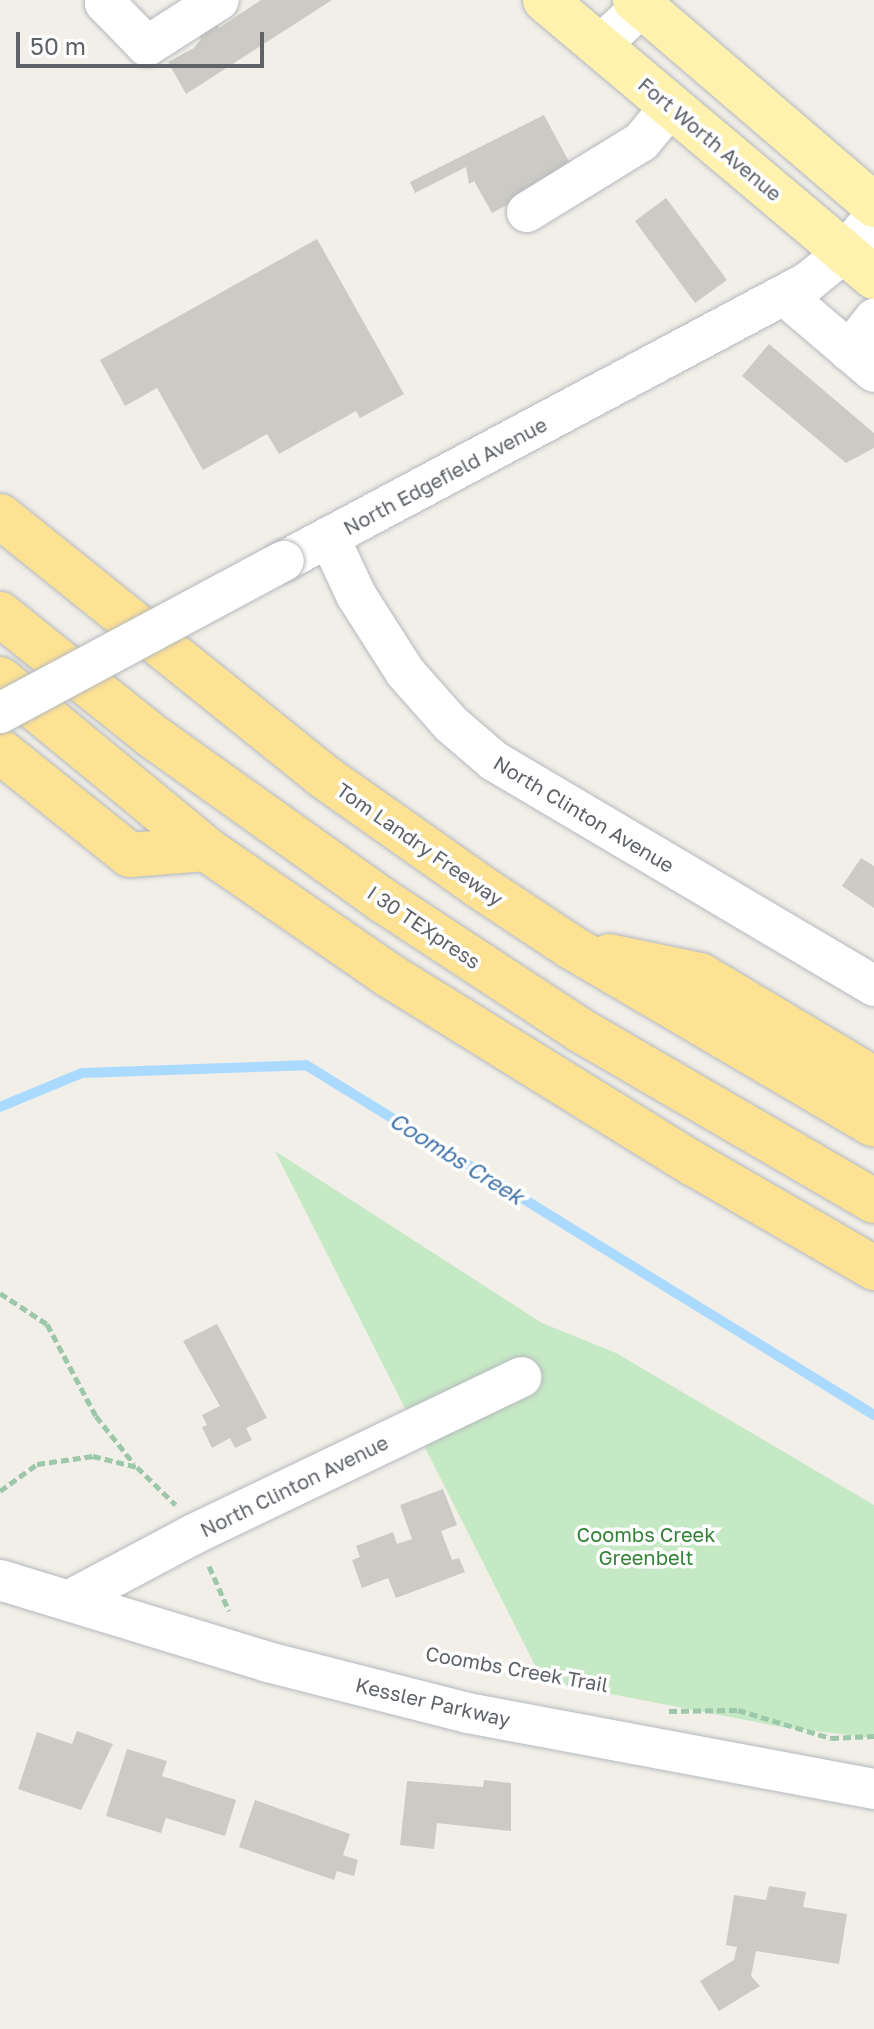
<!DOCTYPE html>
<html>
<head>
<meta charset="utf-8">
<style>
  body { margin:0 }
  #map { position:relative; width:874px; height:2029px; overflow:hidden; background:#f1efe8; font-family:"Golos Text",sans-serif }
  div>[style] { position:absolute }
  .green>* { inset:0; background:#c5e8c5 }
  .stream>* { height:10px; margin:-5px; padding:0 5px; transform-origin:5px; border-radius:5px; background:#aadaff }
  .building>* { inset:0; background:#cccac5 }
  .path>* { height:5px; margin-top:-2.5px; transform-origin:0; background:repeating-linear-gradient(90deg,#9cc7a9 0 8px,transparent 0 12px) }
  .roads { filter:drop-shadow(0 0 2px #b5b8bc) drop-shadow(0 0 2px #b5b8bc) }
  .minor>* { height:40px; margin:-20px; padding:0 20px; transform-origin:20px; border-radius:20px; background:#fff }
  .major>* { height:44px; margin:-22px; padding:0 22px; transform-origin:22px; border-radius:22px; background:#fff2af }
  .highway>* { height:44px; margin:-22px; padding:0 22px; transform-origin:22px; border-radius:22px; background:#fde293 }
  .bridges { filter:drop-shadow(0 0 2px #b5b8bc) drop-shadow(0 0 2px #b5b8bc) }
  .minor-bridge>* { height:40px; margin:-20px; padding:0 20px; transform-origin:20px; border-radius:20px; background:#fff }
  span { translate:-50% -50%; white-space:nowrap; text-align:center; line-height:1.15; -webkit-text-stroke:7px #fff; paint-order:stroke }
  .street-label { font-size:20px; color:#5f6368 }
  .park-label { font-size:20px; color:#348238 }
  .water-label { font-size:22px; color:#4174aa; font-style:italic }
  .scale { position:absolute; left:16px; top:32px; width:248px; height:36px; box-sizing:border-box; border:4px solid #5f6368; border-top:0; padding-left:10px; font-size:24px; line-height:28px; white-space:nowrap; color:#5f6368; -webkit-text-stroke:6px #fff; paint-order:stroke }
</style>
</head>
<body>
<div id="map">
  <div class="green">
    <div style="clip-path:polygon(275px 1151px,542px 1323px,616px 1353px,874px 1505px,874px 1738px,782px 1727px,543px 1681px)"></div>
  </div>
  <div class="stream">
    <div style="left:0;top:1107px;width:89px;rotate:-22.5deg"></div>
    <div style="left:82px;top:1073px;width:224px;rotate:-2deg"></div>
    <div style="left:306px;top:1065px;width:667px;rotate:31.64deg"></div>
  </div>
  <div class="building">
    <div style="clip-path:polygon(261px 0,332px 0,186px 94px,168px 62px,194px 48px,201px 39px,198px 34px,216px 23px,219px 28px)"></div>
    <div style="clip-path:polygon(544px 115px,573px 169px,492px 213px,474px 181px,469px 184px,466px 167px,415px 193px,410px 182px)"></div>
    <div style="clip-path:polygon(666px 198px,727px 280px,695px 303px,635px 221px)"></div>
    <div style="clip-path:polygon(317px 239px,404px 394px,360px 418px,356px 411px,279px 454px,267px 434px,203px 470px,157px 388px,125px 406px,100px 360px)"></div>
    <div style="clip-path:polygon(769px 344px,874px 433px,874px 448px,846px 463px,742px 376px)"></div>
    <div style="clip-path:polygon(861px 858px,874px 866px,874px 908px,842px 886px)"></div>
    <div style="clip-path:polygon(217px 1324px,267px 1418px,246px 1428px,252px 1440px,235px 1448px,230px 1438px,212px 1448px,202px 1427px,207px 1425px,202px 1415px,220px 1406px,183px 1341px)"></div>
    <div style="clip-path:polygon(443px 1489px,457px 1525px,441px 1531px,452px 1560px,459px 1558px,465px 1572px,396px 1598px,388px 1578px,362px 1588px,352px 1560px,360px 1557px,356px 1546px,393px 1532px,397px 1544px,412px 1539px,400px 1505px)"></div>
    <div style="clip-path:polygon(77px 1731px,113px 1744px,81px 1810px,18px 1789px,37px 1732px,72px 1744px)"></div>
    <div style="clip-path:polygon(127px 1749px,167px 1761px,162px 1776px,236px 1800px,225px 1836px,166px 1818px,161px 1833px,106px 1816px)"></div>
    <div style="clip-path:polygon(484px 1780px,511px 1783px,511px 1831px,437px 1823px,434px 1849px,400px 1845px,407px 1781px,483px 1787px)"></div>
    <div style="clip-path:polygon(255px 1800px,350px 1834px,343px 1855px,358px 1860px,354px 1876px,337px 1871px,334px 1880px,239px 1847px)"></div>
    <div style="clip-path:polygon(769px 1886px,806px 1892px,803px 1907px,847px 1914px,839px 1964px,756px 1951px,751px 1976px,760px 1986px,719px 2011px,700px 1981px,734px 1960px,737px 1947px,726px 1945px,734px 1895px,766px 1900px)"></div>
  </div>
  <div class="path">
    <div style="left:0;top:1293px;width:56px;rotate:33.4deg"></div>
    <div style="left:47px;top:1324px;width:104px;rotate:62deg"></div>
    <div style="left:96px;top:1416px;width:61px;rotate:51.6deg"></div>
    <div style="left:0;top:1491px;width:46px;rotate:-36.1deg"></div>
    <div style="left:37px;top:1464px;width:57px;rotate:-8.1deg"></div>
    <div style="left:93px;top:1456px;width:45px;rotate:14deg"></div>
    <div style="left:137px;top:1467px;width:54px;rotate:44.3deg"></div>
    <div style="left:209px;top:1566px;width:49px;rotate:66deg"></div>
    <div style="left:669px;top:1711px;width:69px;rotate:-0.8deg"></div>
    <div style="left:738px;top:1710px;width:97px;rotate:16.8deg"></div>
    <div style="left:831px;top:1738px;width:43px;rotate:-2.7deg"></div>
  </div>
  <div class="roads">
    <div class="minor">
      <div style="left:109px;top:0;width:5px;rotate:143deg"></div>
      <div style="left:105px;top:3px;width:60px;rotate:45.7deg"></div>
      <div style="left:147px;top:46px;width:85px;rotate:-32.6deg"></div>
      <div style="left:599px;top:46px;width:68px;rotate:-42.6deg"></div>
      <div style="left:527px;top:212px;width:134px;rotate:-31.6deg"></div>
      <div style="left:641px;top:142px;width:47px;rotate:-50.2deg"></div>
      <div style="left:784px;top:295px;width:118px;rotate:40.5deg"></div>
      <div style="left:849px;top:351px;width:41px;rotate:-52deg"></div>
      <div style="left:329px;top:537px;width:64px;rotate:65deg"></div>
      <div style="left:356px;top:595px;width:91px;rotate:57.5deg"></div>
      <div style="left:405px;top:672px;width:69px;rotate:48.5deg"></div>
      <div style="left:451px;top:724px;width:57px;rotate:40.7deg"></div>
      <div style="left:494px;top:761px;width:442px;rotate:30.6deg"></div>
      <div style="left:284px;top:561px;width:594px;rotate:-28.03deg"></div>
      <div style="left:808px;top:282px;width:48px;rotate:-39deg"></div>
      <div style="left:845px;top:252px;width:45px;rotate:-50.4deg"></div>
      <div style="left:0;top:1580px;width:280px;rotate:17deg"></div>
      <div style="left:268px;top:1662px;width:206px;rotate:14.3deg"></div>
      <div style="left:468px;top:1713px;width:413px;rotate:10.6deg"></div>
      <div style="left:70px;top:1600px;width:140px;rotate:-28deg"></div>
      <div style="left:194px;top:1534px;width:363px;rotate:-25.6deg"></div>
    </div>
    <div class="major">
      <div style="left:545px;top:0;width:430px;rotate:40.1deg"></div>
      <div style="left:635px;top:0;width:315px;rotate:40.6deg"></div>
    </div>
    <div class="highway">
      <div style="left:0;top:516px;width:418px;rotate:38.8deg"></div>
      <div style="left:326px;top:778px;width:187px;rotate:35.2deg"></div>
      <div style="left:479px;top:886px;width:110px;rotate:33.5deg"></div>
      <div style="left:571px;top:947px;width:351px;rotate:30.4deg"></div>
      <div style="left:0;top:614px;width:198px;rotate:38.7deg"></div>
      <div style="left:155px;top:738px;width:279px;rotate:35.5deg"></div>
      <div style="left:382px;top:900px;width:237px;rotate:33.3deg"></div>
      <div style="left:580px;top:1030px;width:340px;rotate:30.2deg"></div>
      <div style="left:0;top:679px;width:267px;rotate:39.5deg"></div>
      <div style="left:206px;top:849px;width:220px;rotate:34.6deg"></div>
      <div style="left:387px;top:974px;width:361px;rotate:31.8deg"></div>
      <div style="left:694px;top:1164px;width:208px;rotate:30deg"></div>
      <div style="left:0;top:751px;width:166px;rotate:38.7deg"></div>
      <div style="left:130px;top:855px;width:76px;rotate:-4.5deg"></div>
      <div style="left:609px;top:956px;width:93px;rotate:11.8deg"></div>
      <div style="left:700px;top:975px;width:203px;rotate:30.9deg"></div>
    </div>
  </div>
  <div class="bridges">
    <div class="minor-bridge">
      <div style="left:0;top:713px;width:322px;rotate:-28.2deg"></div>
    </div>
  </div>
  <div class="street-label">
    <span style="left:710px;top:139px;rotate:40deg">Fort Worth Avenue</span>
    <span style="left:445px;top:476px;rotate:-28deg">North Edgefield Avenue</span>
    <span style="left:584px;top:814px;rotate:31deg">North Clinton Avenue</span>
    <span style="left:420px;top:844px;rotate:35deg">Tom Landry Freeway</span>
    <span style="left:424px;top:927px;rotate:34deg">I 30 TEXpress</span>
    <span style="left:294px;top:1486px;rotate:-26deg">North Clinton Avenue</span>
    <span style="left:517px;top:1669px;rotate:10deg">Coombs Creek Trail</span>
    <span style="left:433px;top:1702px;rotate:13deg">Kessler Parkway</span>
  </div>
  <div class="park-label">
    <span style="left:646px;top:1546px">Coombs Creek<br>Greenbelt</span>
  </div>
  <div class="water-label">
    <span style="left:457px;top:1158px;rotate:32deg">Coombs Creek</span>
  </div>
  <div class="scale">50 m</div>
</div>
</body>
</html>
